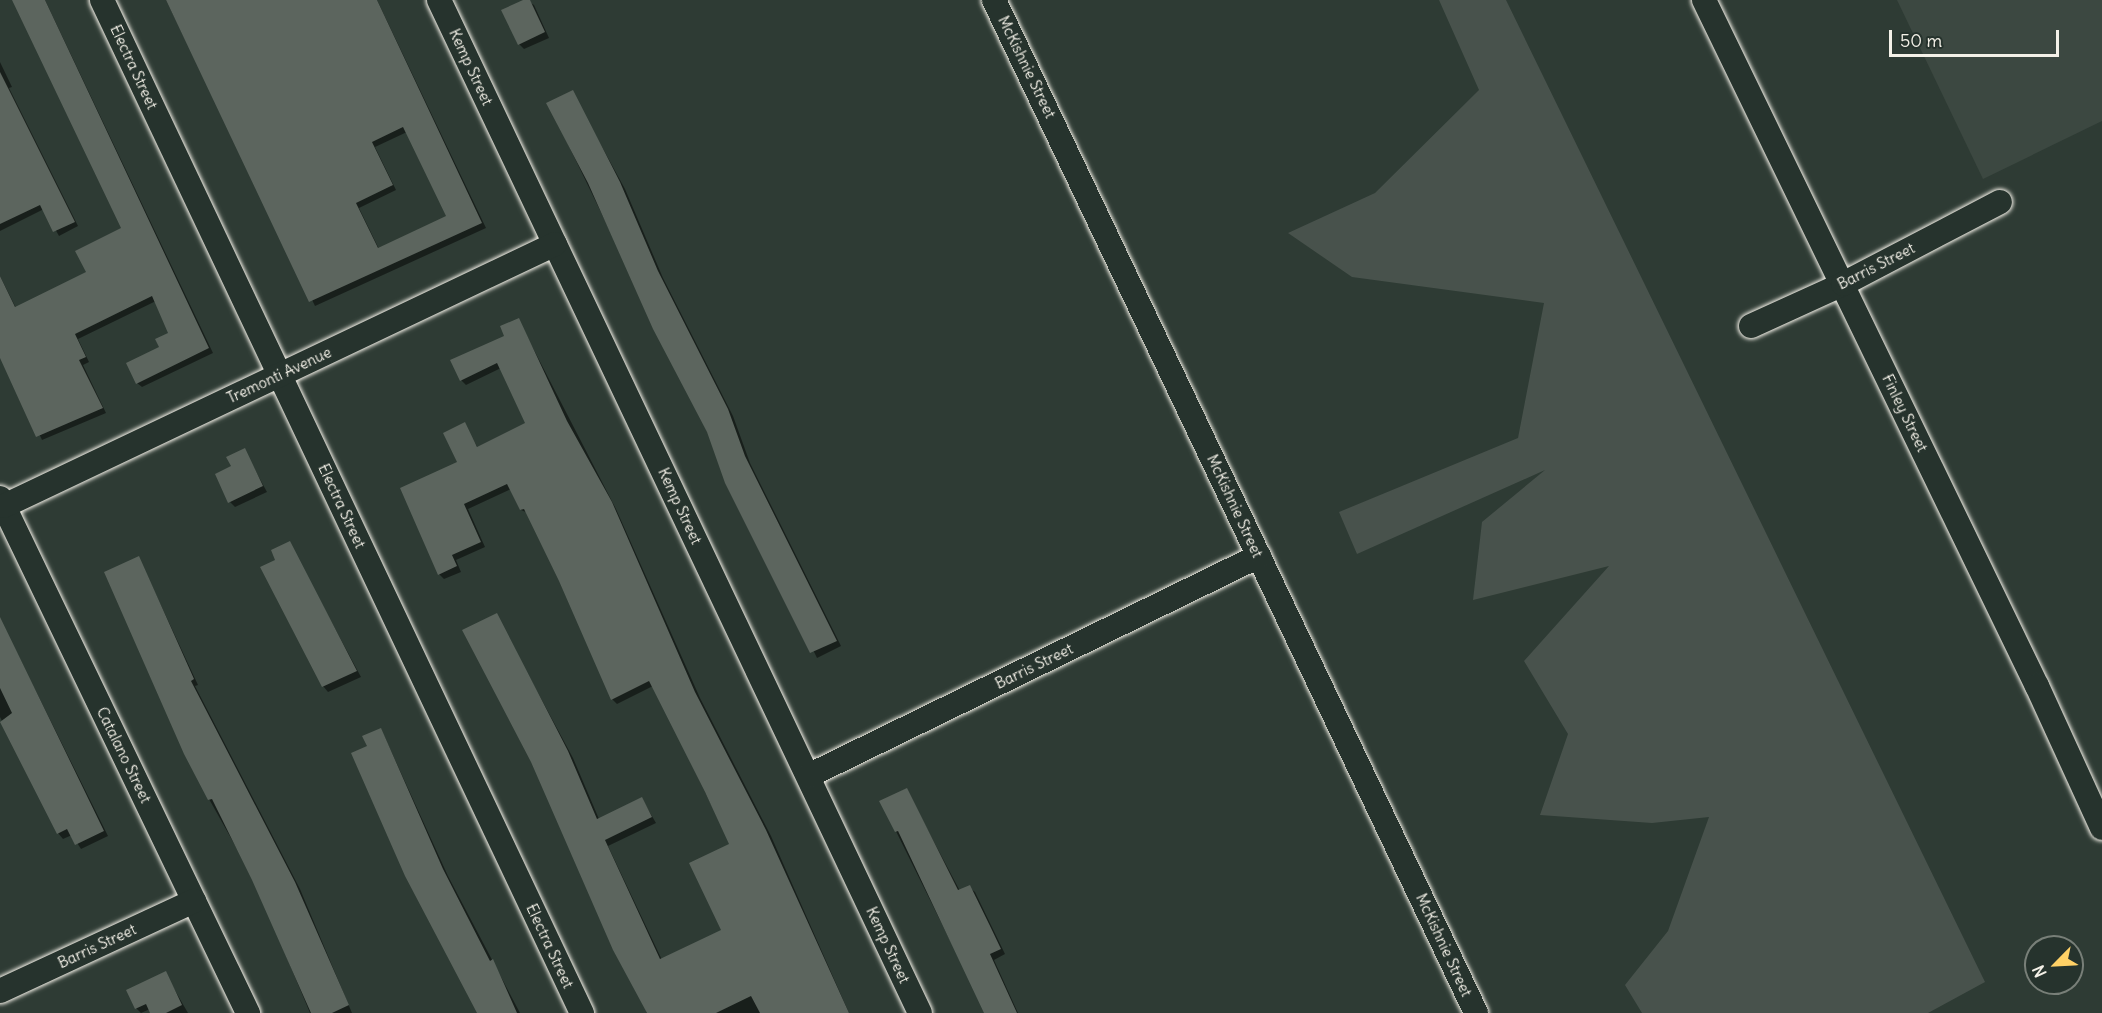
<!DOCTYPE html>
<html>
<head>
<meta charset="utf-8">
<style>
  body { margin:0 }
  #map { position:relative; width:2102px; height:1013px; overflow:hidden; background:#2e3b34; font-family:Delius,sans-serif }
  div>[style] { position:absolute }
  .built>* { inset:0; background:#3c4841 }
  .green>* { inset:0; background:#48524c }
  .shadow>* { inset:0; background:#0007 }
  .building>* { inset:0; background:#5c655e }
  .roads { filter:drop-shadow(0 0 2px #f4f1e8) drop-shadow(0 0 2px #f4f1e8) }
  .street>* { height:24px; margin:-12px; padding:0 12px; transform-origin:12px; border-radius:12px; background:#26332d }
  span { translate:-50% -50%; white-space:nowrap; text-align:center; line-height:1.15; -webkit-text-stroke:5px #26332d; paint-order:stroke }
  .street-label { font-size:15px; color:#f4f1e8 }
  .north { position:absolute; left:2024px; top:935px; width:60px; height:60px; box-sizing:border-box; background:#26332d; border:2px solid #787f78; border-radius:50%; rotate:246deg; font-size:16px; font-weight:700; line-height:24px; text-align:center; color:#f4f1e8 }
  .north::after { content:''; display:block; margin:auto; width:21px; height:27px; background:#ffd166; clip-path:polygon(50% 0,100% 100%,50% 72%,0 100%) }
  .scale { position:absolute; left:1889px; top:30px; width:170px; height:27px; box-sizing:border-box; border:3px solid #f4f1e8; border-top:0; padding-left:8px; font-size:18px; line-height:21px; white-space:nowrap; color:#f4f1e8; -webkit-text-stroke:4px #26332d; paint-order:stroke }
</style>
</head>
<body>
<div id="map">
  <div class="built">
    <div style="clip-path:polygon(1897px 0,2102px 0,2102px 121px,1983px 179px)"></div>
  </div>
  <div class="green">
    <div style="clip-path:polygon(1439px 0,1506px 0,1985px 982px,1928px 1013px,1642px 1013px,1625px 985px,1668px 931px,1709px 817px,1652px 823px,1540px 815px,1568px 734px,1524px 661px,1609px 566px,1473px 600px,1482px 522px,1545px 470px,1357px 554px,1339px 512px,1518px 438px,1544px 303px,1352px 277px,1288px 233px,1375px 193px,1479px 90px)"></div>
  </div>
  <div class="shadow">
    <div style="clip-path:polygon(13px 0,45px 0,213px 353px,142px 387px,137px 383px,170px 334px,156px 301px,78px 339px,89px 362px,83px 365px,106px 413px,42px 440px,0 349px,0 276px,16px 308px,88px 273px,123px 229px)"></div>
    <div style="clip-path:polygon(evenodd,166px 0,377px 0,486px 228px,315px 306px,166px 0,407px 132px,448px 217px,379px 249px,359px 208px,396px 190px,375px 147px,407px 132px)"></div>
    <div style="clip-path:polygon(526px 0,534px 5px,549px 38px,524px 49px,519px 44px)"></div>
    <div style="clip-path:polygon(0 62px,12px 87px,9px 88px,78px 226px,59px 236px,44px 209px,0 231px)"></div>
    <div style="clip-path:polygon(572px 92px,625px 189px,663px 278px,733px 416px,750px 463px,841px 646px,817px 658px,548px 103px)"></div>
    <div style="clip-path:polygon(518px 319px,616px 509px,700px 698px,771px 836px,849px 1013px,647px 1013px,496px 615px,573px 758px,599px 819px,642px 799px,656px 823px,608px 846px,662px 960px,723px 931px,731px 845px,653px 686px,617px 704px,612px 699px,560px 581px,528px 513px,521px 510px,511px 489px,468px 509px,485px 547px,456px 560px,461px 572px,444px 579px,439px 574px,464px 424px,478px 448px,527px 424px,501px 368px,466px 385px,461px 380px,506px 337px)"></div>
    <div style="clip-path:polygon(244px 450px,267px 492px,235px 507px,230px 502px)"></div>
    <div style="clip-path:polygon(289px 543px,361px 677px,328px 692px,323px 686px,277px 561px)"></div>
    <div style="clip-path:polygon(139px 558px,198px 685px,195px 686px,300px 889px,352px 1013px,310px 1013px,254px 879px,209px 799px)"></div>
    <div style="clip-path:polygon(0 619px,108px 836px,81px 849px,72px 835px,63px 839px,58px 833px,0 717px)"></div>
    <div style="clip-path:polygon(381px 729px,448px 876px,520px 1013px,478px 1013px,369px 747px)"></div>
    <div style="clip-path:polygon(906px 789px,960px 891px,969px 887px,975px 892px,1005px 954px,994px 960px,1018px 1013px,986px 1013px,881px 801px)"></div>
    <div style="clip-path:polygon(165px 973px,188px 1013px,152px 1013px,150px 1009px,141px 1013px,136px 1008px)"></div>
  </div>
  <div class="building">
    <div style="clip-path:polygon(12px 0,45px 0,209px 348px,136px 384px,126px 363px,159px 347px,155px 339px,168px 333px,152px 296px,75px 334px,86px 357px,79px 360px,103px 408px,36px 437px,0 358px,0 276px,15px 307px,86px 272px,75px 251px,121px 228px)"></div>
    <div style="clip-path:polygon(evenodd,166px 0,377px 0,482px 223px,309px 302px,166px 0,403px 127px,446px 216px,378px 248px,356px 203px,393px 185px,372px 142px,403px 127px)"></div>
    <div style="clip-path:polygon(523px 0,530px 0,545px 32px,518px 45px,501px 10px)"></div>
    <div style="clip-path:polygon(0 72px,75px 222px,53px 232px,40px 205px,0 224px)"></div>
    <div style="clip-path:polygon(573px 90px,620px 182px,658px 271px,728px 409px,745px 456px,837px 641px,810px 653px,725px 483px,707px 432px,653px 329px,588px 183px,546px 103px)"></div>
    <div style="clip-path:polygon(519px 318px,567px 421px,612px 502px,695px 692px,766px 830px,849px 1013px,760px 1013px,751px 996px,716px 1013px,647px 1013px,613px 950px,531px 762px,462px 630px,497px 613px,568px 751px,597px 819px,642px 797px,652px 817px,605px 840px,660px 959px,721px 930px,689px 863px,729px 844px,705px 792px,649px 681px,611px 700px,559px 581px,524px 509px,520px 510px,507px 484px,464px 504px,481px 542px,452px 555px,457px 566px,438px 575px,400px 488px,457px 462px,443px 433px,465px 422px,477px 447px,525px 423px,497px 363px,460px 381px,450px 360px,504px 336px,500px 326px)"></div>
    <div style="clip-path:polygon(245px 448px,263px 486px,228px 503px,215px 474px,231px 466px,226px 457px)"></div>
    <div style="clip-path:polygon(290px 541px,357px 671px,322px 687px,260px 567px,275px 560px,271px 550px)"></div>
    <div style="clip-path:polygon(139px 556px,194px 679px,191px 681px,295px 882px,349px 1005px,332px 1013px,311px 1013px,252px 880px,212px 799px,208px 800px,184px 754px,104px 572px)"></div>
    <div style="clip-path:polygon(0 617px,104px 831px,75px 845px,67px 829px,57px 834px,0 722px,12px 713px,0 688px)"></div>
    <div style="clip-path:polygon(381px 728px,443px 869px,490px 961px,493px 959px,517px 1013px,477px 1013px,405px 876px,351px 753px,367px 746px,362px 736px)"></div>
    <div style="clip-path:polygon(907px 788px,958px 890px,970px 885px,991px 928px,1001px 949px,990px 954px,1017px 1013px,984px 1013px,898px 831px,895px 832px,879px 801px)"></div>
    <div style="clip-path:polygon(166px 971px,182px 1005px,166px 1013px,150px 1013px,146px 1004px,135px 1009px,126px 990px)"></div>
  </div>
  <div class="roads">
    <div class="street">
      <div style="left:102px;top:0;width:1121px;rotate:64.65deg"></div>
      <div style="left:439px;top:0;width:1121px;rotate:64.6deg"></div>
      <div style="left:994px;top:0;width:1122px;rotate:64.55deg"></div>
      <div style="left:1704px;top:0;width:763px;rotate:64.11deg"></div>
      <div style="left:2037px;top:686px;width:156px;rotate:65.4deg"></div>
      <div style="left:1751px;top:326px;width:101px;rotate:-24.5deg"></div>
      <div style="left:1843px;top:284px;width:177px;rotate:-27.6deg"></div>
      <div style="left:0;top:498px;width:572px;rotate:64.29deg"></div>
      <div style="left:4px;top:506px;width:610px;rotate:-25.43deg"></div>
      <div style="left:808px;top:776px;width:502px;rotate:-26deg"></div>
      <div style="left:0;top:991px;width:214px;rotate:-24.9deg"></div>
    </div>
  </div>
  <div class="street-label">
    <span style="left:134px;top:67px;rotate:65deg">Electra Street</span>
    <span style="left:471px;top:67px;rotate:65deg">Kemp Street</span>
    <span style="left:1027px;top:67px;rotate:64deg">McKishnie Street</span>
    <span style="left:1876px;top:266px;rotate:-27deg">Barris Street</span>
    <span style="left:279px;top:375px;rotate:-25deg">Tremonti Avenue</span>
    <span style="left:1905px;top:413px;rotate:64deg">Finley Street</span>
    <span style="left:342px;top:506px;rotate:65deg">Electra Street</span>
    <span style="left:680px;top:506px;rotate:65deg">Kemp Street</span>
    <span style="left:1235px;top:506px;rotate:65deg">McKishnie Street</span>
    <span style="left:1034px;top:666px;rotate:-26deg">Barris Street</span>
    <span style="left:124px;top:755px;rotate:64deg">Catalano Street</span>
    <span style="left:888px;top:945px;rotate:65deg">Kemp Street</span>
    <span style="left:1444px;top:945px;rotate:65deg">McKishnie Street</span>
    <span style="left:97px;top:946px;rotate:-25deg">Barris Street</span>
    <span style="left:550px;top:946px;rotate:65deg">Electra Street</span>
  </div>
  <div class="north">N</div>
  <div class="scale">50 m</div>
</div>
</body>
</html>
